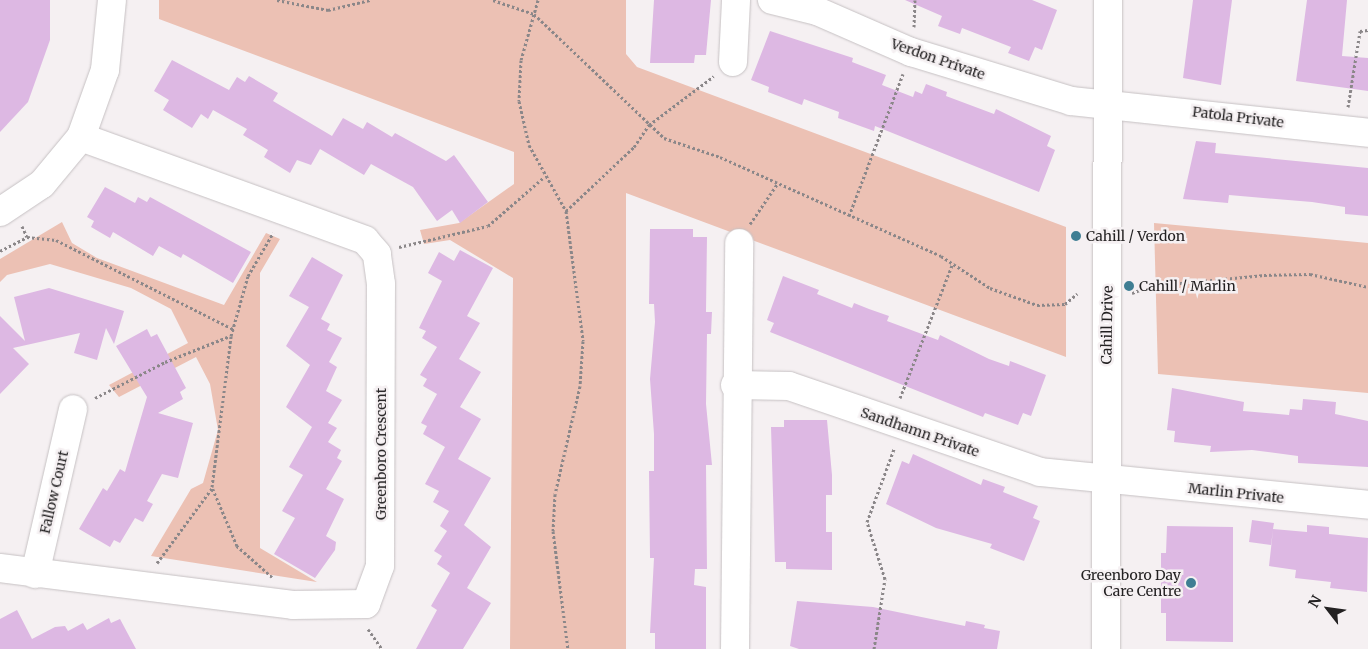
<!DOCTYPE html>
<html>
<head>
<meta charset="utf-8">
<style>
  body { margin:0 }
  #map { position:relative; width:1368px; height:649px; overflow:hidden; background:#f5f0f2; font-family:Merriweather,serif }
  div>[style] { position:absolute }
  .green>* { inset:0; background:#ecc1b4 }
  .building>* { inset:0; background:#ddb8e3 }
  .path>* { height:3px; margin-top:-1.5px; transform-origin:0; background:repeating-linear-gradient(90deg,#8b8789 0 2.5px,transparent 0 5px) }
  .roads { filter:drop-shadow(0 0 1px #c6c1c3) drop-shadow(0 0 1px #c6c1c3) }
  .minor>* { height:28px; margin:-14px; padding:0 14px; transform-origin:14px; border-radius:14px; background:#fff }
  .dots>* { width:14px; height:14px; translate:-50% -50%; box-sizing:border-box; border:2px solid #f5f0f2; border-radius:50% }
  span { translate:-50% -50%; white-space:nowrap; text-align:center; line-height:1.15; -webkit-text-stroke:5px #f5f0f2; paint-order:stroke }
  .street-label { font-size:14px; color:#232122 }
  .poi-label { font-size:14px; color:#232122 }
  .left { translate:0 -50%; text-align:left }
  .right { translate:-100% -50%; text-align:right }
  .north { position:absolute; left:1303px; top:584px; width:50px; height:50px; -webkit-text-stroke:4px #f5f0f2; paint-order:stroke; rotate:300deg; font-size:14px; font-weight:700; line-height:20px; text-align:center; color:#232122 }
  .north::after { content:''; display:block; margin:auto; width:18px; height:22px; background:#232122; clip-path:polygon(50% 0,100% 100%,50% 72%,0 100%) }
</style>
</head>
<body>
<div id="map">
  <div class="green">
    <div style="clip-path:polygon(159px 0,626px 0,626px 54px,637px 67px,1066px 227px,1066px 357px,626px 193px,626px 649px,510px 649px,513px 278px,450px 240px,424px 244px,420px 230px,459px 223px,514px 184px,514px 152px,159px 19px)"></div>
    <div style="clip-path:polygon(62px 222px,72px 243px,97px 258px,224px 305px,266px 233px,280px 239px,260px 273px,260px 548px,317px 582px,151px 556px,191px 489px,203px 483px,218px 430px,210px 384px,196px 357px,119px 397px,109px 385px,188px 343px,171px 309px,131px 288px,50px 264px,7px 275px,0 282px,0 259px)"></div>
    <div style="clip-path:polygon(1154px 223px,1368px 243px,1368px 393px,1158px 374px)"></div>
  </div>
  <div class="building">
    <div style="clip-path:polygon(0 0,50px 0,50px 40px,28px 102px,0 132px)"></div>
    <div style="clip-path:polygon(654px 0,711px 0,706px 55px,695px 55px,694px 63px,650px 63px)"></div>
    <div style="clip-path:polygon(905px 0,1032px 0,1057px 10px,1042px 50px,1035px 47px,1029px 61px,1008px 53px,1011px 47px,962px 28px,960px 34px,938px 26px,942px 16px)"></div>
    <div style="clip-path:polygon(1193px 0,1232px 0,1221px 85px,1183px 78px)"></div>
    <div style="clip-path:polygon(1307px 0,1347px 0,1342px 56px,1368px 58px,1368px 91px,1296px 81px)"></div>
    <div style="clip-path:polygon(770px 31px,853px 58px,852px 62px,886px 75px,882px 85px,913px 97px,915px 91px,922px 94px,926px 84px,947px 92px,946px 96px,994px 114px,996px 109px,1051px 136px,1047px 146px,1055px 150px,1039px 192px,875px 126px,874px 131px,838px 118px,839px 112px,804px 99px,802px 105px,768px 92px,769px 87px,751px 80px)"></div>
    <div style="clip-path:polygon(172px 60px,229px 90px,237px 77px,245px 82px,249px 76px,278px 93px,273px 101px,332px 136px,343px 118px,363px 129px,367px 122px,392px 137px,395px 133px,446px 161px,454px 155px,488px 202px,460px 223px,452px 210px,437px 221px,413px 187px,371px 164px,364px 175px,320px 149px,311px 165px,297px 160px,290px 173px,264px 157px,268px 150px,243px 135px,247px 129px,213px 110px,208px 119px,201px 114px,192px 128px,163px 110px,169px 100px,154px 91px)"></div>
    <div style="clip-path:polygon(1196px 141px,1216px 143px,1215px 153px,1368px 168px,1368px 216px,1345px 214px,1345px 207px,1312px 202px,1229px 195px,1228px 203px,1183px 199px)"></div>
    <div style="clip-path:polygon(105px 187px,135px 203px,138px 197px,147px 202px,150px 197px,251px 252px,233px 283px,183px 254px,181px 258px,159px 246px,153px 256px,113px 232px,110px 238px,91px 227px,94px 221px,87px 217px)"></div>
    <div style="clip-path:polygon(650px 229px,693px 229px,693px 237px,707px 237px,706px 312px,712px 312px,711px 334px,707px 334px,706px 404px,712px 465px,706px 465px,707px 569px,695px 569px,694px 585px,706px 587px,706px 649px,655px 649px,655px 633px,650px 633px,654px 558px,650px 558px,649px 471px,654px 471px,654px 434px,650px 379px,655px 322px,654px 304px,649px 304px)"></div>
    <div style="clip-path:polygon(460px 250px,493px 268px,467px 316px,480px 323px,459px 359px,481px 372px,460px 407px,481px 419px,458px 459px,491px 478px,464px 525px,491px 547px,467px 588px,491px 603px,463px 649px,416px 649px,437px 610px,431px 606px,450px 573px,437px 564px,442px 556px,434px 551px,447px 531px,440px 526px,449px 511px,433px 502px,439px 491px,425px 484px,445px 447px,423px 434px,427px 426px,421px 423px,437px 394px,423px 386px,427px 379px,420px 375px,437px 347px,422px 338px,426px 331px,419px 328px,442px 281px,428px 273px,439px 252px,454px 261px)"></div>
    <div style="clip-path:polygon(312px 257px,343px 275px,321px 319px,330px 324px,327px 330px,342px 338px,329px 362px,337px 367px,326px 391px,342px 400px,328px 423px,337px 428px,328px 442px,341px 450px,337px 458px,342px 461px,326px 489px,344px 499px,326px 536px,336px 542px,335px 550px,315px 578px,274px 554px,295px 518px,282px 511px,303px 475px,289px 467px,312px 427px,286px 407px,310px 365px,286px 346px,309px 307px,289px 296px)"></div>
    <div style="clip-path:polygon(783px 276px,819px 290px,817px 294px,852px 308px,854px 303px,869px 309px,889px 316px,887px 321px,938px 340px,940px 335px,989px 359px,1009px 366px,1010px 361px,1046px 375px,1031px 416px,1023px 413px,1018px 425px,985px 413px,983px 417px,770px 332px,774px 323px,767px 320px)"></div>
    <div style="clip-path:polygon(49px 288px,124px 311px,114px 344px,106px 328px,97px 360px,74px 353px,80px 333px,13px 348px,29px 364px,0 394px,0 316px,25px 341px,14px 297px)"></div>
    <div style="clip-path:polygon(147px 329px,151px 337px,157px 334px,186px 388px,180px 392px,183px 399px,158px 413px,193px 423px,178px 478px,162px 474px,147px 501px,153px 504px,143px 522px,135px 518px,120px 543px,114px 540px,110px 547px,79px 529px,103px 488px,107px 491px,120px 469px,125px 472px,147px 397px,116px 346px)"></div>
    <div style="clip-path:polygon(1172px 388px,1244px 402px,1243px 411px,1289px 415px,1290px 409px,1302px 410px,1303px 399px,1336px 402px,1335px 414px,1368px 421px,1368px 467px,1298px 463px,1298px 456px,1252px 450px,1210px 452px,1211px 446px,1174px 442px,1175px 431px,1167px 430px)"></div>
    <div style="clip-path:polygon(784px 420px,827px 420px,832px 475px,832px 495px,826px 495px,826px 532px,832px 532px,832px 570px,786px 569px,786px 562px,775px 562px,771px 427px,784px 427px)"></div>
    <div style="clip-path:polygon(913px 454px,981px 485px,983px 479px,1005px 487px,1003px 492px,1038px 506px,1033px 518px,1040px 521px,1024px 561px,990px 548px,992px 544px,936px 528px,886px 504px,902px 461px,909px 464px)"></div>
    <div style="clip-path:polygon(1252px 520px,1274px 523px,1273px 529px,1307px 532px,1307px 525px,1329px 527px,1329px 534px,1368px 538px,1367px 592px,1330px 588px,1331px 582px,1295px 578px,1296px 570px,1269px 566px,1273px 530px,1271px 545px,1249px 542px)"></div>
    <div style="clip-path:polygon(1167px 526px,1233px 527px,1233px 642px,1166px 641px,1166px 613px,1161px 613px,1161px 553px,1166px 553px)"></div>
    <div style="clip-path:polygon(797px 601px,873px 607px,965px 626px,966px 621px,985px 625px,984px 628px,1000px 631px,997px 649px,799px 649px,790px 646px)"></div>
    <div style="clip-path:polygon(17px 610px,32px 639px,55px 627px,65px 626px,68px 631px,83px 623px,87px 630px,109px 618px,111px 623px,120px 619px,136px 649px,0 649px,0 619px)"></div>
  </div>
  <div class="path">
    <div style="left:277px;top:0;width:52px;rotate:11.1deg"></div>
    <div style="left:328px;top:10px;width:43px;rotate:-13.4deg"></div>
    <div style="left:493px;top:0;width:43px;rotate:18.9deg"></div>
    <div style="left:534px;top:14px;width:180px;rotate:43.6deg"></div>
    <div style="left:664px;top:138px;width:59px;rotate:18.7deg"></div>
    <div style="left:720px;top:157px;width:242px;rotate:24.1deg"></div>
    <div style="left:941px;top:256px;width:59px;rotate:33.1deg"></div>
    <div style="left:990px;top:288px;width:50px;rotate:19.9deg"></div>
    <div style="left:1037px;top:305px;width:28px;rotate:-2deg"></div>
    <div style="left:1065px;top:304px;width:16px;rotate:-40deg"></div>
    <div style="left:538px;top:0;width:62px;rotate:105.8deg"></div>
    <div style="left:521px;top:60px;width:41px;rotate:92.8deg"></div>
    <div style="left:519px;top:101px;width:45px;rotate:77.2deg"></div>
    <div style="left:529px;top:145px;width:76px;rotate:60.7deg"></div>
    <div style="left:566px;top:211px;width:131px;rotate:82.5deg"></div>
    <div style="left:583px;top:341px;width:45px;rotate:93.8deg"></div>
    <div style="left:580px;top:386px;width:111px;rotate:103deg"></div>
    <div style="left:555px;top:494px;width:37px;rotate:93deg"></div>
    <div style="left:553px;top:531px;width:119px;rotate:82.8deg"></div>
    <div style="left:914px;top:27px;width:27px;rotate:-88deg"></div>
    <div style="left:1348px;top:107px;width:77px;rotate:-81deg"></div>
    <div style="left:1360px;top:31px;width:8px;rotate:-7deg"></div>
    <div style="left:566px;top:211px;width:93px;rotate:-43.3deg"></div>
    <div style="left:634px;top:147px;width:27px;rotate:-56deg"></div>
    <div style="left:649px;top:125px;width:81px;rotate:-37deg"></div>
    <div style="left:849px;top:216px;width:152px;rotate:-69.2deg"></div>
    <div style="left:750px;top:224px;width:50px;rotate:-55.7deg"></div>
    <div style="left:22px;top:226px;width:12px;rotate:66deg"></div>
    <div style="left:399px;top:247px;width:91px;rotate:-13.3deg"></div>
    <div style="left:488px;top:226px;width:74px;rotate:-41.2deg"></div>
    <div style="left:0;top:251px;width:30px;rotate:-27deg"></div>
    <div style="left:27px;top:237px;width:29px;rotate:6deg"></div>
    <div style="left:56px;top:240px;width:198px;rotate:26.7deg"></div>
    <div style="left:1132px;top:293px;width:19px;rotate:-21deg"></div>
    <div style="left:1150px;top:286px;width:115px;rotate:-5.5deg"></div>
    <div style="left:1264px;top:275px;width:46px;rotate:-1.2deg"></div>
    <div style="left:1310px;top:274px;width:59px;rotate:12.6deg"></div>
    <div style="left:95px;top:398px;width:79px;rotate:-27.2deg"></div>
    <div style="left:165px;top:362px;width:70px;rotate:-21.8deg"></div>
    <div style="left:900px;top:398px;width:145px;rotate:-68.6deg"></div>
    <div style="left:157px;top:563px;width:93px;rotate:-53.7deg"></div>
    <div style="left:272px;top:577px;width:47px;rotate:-138.5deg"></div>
    <div style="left:237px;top:546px;width:64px;rotate:-113deg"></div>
    <div style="left:212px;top:487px;width:152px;rotate:-82.8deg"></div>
    <div style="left:231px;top:336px;width:62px;rotate:-74.2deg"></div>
    <div style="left:248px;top:276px;width:50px;rotate:-59.8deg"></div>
    <div style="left:368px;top:629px;width:24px;rotate:55deg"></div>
    <div style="left:874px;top:649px;width:71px;rotate:-81.1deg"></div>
    <div style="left:885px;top:579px;width:60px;rotate:-107.5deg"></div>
    <div style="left:867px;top:522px;width:78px;rotate:-69.7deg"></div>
  </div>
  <div class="roads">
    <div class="minor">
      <div style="left:772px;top:0;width:46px;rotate:13.7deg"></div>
      <div style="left:817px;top:11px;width:103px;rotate:23.6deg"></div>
      <div style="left:911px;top:52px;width:167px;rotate:17deg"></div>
      <div style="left:1071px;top:101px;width:299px;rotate:6.1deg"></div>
      <div style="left:733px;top:62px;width:62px;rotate:-87.2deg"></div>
      <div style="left:0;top:212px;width:50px;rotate:-33.7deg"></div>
      <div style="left:42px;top:184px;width:61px;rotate:-50.3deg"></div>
      <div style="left:81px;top:137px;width:71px;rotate:-70.3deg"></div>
      <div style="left:105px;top:70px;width:70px;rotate:-84.3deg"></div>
      <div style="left:735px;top:385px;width:54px;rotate:1.1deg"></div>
      <div style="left:789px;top:386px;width:265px;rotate:18.9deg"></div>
      <div style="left:1040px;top:472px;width:330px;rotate:5.7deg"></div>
      <div style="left:0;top:568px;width:295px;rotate:7.2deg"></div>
      <div style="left:293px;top:605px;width:73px;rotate:-0.8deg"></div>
      <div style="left:366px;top:604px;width:40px;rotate:-69.8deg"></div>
      <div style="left:380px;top:566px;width:282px;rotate:-89.8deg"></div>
      <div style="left:381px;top:284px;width:30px;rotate:-98deg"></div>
      <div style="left:377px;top:254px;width:18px;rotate:-131deg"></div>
      <div style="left:365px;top:240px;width:302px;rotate:-160.1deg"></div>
      <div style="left:35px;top:574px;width:169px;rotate:-77deg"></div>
      <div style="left:735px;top:649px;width:406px;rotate:-89.4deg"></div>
      <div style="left:1106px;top:649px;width:649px;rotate:-89.82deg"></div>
    </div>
  </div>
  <div class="dots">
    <div style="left:1076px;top:236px;background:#3f7e93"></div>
    <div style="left:1129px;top:286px;background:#3f7e93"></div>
    <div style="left:1191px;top:583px;background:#3f7e93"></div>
  </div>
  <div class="street-label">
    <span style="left:938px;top:59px;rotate:19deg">Verdon Private</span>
    <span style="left:1238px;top:117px;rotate:7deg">Patola Private</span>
    <span style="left:1107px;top:325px;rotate:-89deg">Cahill Drive</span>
    <span style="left:920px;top:432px;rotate:19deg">Sandhamn Private</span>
    <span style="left:381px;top:454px;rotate:-90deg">Greenboro Crescent</span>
    <span style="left:54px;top:492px;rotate:-77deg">Fallow Court</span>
    <span style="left:1236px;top:493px;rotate:6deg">Marlin Private</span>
  </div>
  <div class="poi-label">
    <span class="left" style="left:1086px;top:236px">Cahill / Verdon</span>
    <span class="left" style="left:1139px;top:286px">Cahill / Marlin</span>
    <span class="right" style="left:1181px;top:583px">Greenboro Day<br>Care Centre</span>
  </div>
  <div class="north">N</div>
</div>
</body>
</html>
